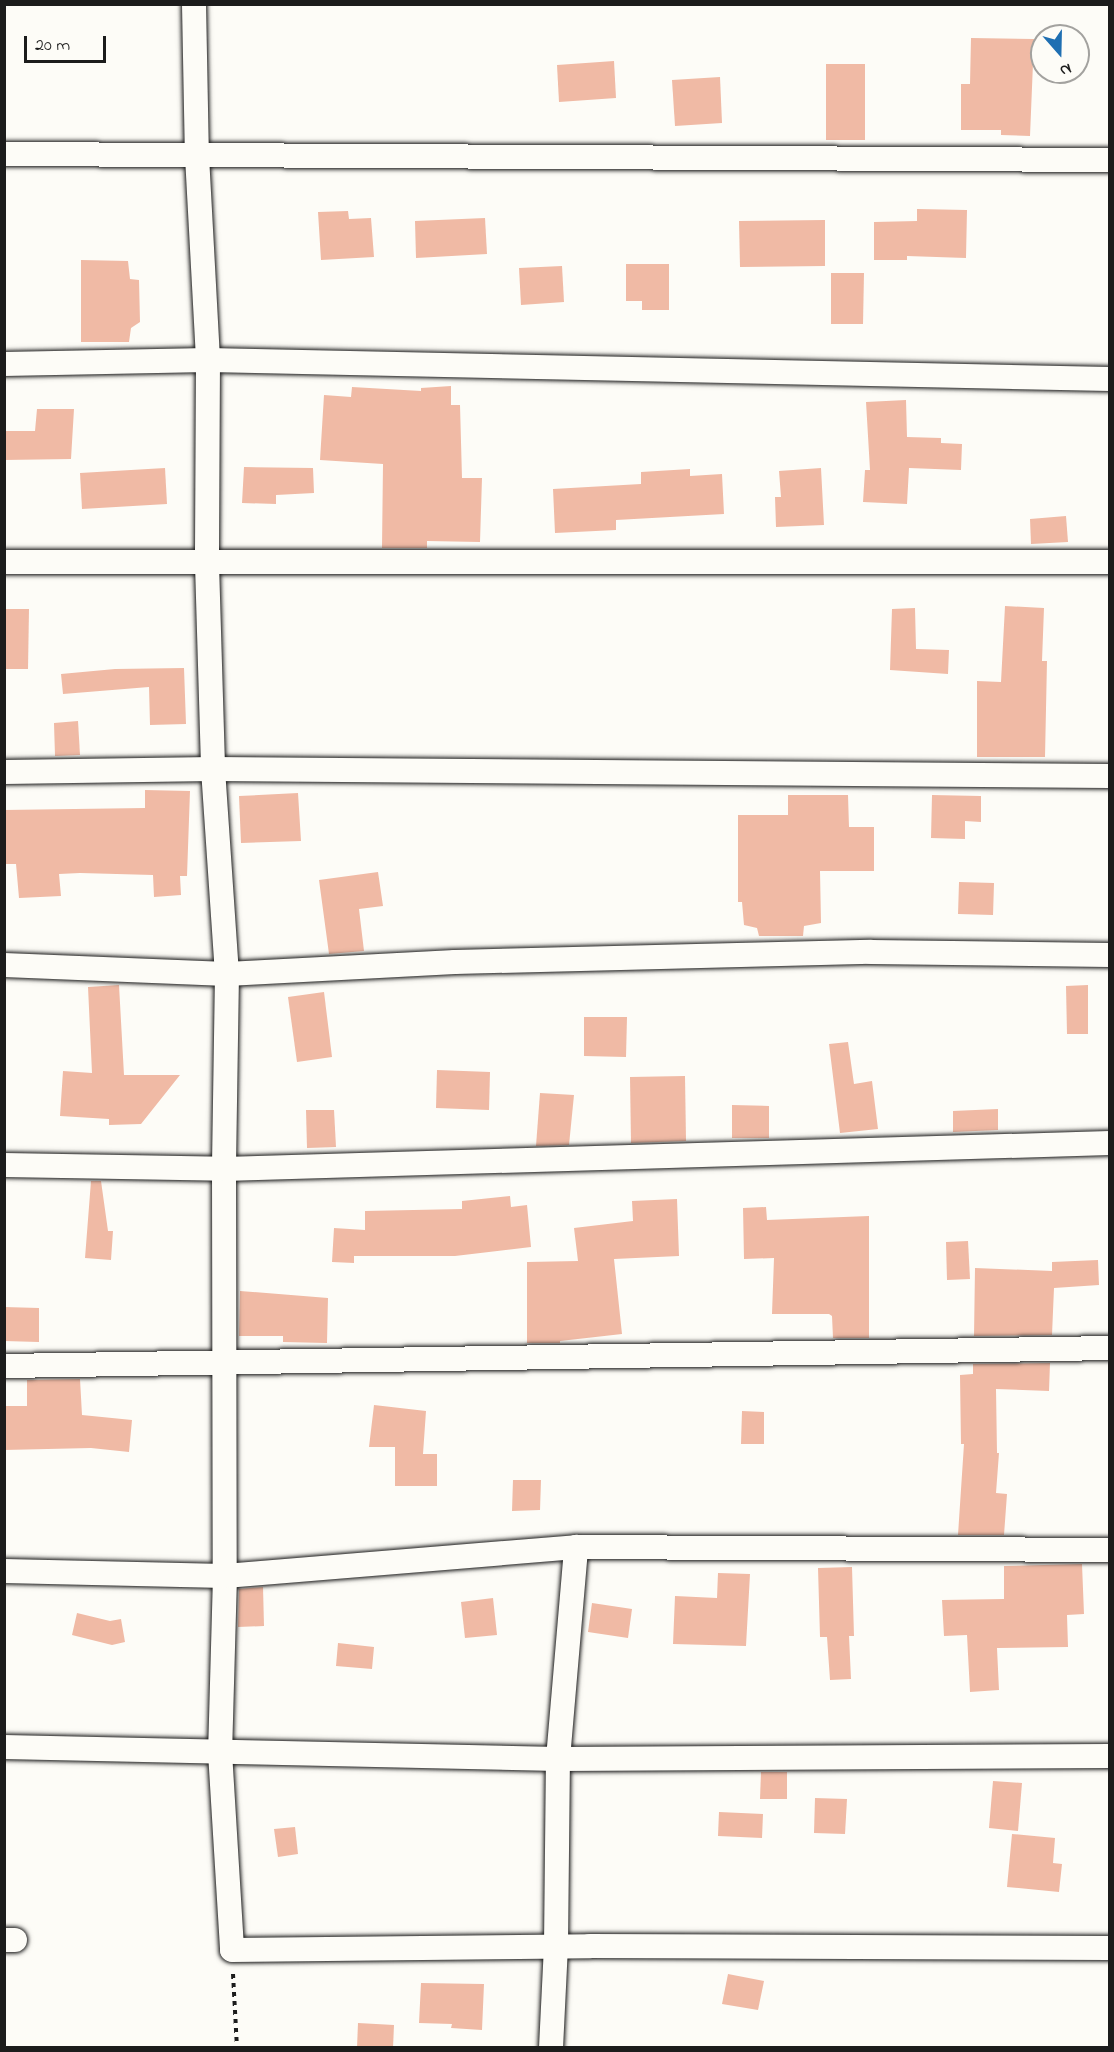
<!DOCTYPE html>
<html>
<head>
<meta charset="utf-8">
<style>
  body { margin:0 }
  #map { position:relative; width:1114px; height:2052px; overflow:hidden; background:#fdfcf7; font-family:"Indie Flower",sans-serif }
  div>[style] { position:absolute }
  .building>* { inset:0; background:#f0baa5 }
  .path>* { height:4px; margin-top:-2px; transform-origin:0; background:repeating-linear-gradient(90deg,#1c1c1c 0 4.5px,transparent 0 9px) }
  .roads { filter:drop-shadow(0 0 2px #1c1c1c) drop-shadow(0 0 2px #1c1c1c) }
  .street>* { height:24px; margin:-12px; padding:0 12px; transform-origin:12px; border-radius:12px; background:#fdfcf7 }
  span { translate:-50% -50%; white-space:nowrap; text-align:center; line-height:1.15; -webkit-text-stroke:5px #fdfcf7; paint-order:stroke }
  .frame { position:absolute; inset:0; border:6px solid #1c1c1c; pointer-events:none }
  .north { position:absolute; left:1030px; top:24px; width:60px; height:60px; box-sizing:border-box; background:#fdfcf7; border:2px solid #a3a29f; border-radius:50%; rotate:160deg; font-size:16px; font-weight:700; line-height:24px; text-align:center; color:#1c1c1c }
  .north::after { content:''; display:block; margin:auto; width:21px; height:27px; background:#1f6fb2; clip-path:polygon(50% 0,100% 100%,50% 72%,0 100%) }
  .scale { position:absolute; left:24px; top:36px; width:82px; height:27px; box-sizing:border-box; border:3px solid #1c1c1c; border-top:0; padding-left:8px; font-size:18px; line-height:21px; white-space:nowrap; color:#1c1c1c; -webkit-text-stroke:4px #fdfcf7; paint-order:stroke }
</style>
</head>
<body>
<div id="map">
  <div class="building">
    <div style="clip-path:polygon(971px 38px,1034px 39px,1030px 136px,1001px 135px,1001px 130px,961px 130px,961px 84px,970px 84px)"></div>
    <div style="clip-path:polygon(614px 61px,616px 98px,559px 102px,557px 65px)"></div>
    <div style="clip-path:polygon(826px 64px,865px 64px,865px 140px,826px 140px)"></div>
    <div style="clip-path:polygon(720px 77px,722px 123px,675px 126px,672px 80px)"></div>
    <div style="clip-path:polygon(917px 209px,967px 210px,966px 258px,907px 256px,907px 260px,874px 260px,874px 222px,917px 221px)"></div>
    <div style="clip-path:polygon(348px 211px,349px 219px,371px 218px,374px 257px,321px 260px,318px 212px)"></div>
    <div style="clip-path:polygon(485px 218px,487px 254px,416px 258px,415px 221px)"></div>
    <div style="clip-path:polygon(825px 220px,825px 266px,740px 267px,739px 221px)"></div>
    <div style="clip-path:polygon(81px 260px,128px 261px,130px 279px,139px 280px,140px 322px,131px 328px,129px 342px,81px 342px)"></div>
    <div style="clip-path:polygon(626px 264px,669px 264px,669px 310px,642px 310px,642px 301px,626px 301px)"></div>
    <div style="clip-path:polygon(562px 266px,564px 302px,521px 305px,519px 268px)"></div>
    <div style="clip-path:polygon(831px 273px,864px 273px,863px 324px,831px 324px)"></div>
    <div style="clip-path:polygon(451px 386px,451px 405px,460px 405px,462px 478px,482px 478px,480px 542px,427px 541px,427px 548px,382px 548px,383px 464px,320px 460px,324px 395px,351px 397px,352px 387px,421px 391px,421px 388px)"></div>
    <div style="clip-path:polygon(906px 400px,907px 437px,941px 438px,941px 443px,962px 444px,961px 470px,909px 468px,907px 504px,863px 502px,865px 470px,870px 470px,866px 402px)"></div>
    <div style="clip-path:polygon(37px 409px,74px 409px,71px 459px,4px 460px,4px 431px,35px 431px)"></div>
    <div style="clip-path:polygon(244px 467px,313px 468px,314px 493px,276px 495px,276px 504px,242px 503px)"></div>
    <div style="clip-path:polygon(165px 468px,167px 504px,82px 509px,80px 473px)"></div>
    <div style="clip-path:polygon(821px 468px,824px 525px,776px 527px,775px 497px,781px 497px,779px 471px)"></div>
    <div style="clip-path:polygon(690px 469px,690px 476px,722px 474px,724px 514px,616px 520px,616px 530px,555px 533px,553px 489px,641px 484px,641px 472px)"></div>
    <div style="clip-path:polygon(1066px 516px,1068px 542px,1031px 544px,1030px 519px)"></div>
    <div style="clip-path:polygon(1005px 606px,1044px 608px,1042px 661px,1047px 661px,1045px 757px,977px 757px,977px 681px,1001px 682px)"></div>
    <div style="clip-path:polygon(915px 608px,916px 649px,949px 650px,948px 674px,890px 670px,892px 609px)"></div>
    <div style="clip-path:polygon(4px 609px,29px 609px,28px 669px,4px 669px)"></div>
    <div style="clip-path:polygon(184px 668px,186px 724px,150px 725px,149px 687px,63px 694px,61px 674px,115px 669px)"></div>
    <div style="clip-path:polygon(78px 721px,80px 755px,55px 756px,54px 723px)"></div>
    <div style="clip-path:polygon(145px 790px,190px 791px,187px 876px,180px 876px,181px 895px,154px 897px,153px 875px,80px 873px,59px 874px,61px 896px,19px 898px,16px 864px,4px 864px,4px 810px,145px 808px)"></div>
    <div style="clip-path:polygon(298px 793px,301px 841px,241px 843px,239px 796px)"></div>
    <div style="clip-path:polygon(788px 795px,848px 795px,849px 827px,874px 827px,874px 871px,820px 871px,821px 923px,804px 926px,803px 936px,759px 936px,757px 928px,744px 925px,742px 902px,738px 902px,738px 815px,788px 815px)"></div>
    <div style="clip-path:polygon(932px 795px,981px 796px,981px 822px,965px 821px,965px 839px,931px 838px)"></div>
    <div style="clip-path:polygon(378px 872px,383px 906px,359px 909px,364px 951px,329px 954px,319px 880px)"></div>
    <div style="clip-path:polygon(959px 882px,994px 883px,993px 915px,958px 914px)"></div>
    <div style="clip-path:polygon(119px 985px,124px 1075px,180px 1075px,141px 1124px,109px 1125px,109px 1119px,60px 1116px,63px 1071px,92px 1073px,88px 987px)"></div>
    <div style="clip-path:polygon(1088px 985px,1088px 1034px,1067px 1034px,1066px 986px)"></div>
    <div style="clip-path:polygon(324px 992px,332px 1057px,297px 1062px,288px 997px)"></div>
    <div style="clip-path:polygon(584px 1017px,627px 1017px,626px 1057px,584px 1056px)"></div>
    <div style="clip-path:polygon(848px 1042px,854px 1084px,872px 1081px,878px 1129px,840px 1133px,829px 1044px)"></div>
    <div style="clip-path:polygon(437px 1070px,490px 1072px,489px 1110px,436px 1108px)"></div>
    <div style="clip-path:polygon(685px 1076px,686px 1141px,631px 1143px,630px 1077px)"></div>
    <div style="clip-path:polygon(540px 1093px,574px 1095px,569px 1145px,536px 1146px)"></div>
    <div style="clip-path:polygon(732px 1105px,769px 1106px,769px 1138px,732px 1138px)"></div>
    <div style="clip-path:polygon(998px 1109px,998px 1130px,953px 1132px,953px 1111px)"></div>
    <div style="clip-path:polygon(306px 1110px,334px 1110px,336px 1147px,307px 1148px)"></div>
    <div style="clip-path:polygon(91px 1181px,101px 1181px,108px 1231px,113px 1231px,111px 1260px,85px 1258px)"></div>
    <div style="clip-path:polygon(510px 1196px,511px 1207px,527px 1205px,531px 1247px,455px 1256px,354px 1256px,354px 1263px,332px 1262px,334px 1228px,365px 1230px,365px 1211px,462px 1209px,462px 1201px)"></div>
    <div style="clip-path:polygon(677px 1199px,679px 1256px,614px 1259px,622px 1334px,560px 1341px,560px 1343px,527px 1343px,527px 1262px,578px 1261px,574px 1228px,633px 1221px,632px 1201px)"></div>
    <div style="clip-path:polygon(766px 1207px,767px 1220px,869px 1216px,869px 1338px,833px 1338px,832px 1316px,829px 1314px,772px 1314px,774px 1258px,744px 1259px,743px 1208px)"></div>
    <div style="clip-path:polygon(968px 1241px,970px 1279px,947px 1280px,946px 1242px)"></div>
    <div style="clip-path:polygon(1098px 1260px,1099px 1285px,1054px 1288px,1052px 1335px,974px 1336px,975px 1268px,1052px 1271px,1052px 1262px)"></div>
    <div style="clip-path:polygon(240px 1291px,328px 1298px,327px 1343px,283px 1342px,283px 1336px,239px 1336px)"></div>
    <div style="clip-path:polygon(4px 1307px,39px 1308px,39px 1342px,4px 1341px)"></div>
    <div style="clip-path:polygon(1050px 1363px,1049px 1391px,996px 1389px,997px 1453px,999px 1453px,996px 1493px,1007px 1494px,1004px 1535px,958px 1535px,964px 1444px,961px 1444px,960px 1375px,973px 1374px,973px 1364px)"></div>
    <div style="clip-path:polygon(80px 1379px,82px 1415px,132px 1420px,129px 1452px,91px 1448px,4px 1450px,4px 1406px,27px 1406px,27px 1380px)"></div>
    <div style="clip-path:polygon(374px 1405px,426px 1411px,423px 1454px,437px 1454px,437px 1486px,395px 1486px,395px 1447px,369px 1447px)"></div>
    <div style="clip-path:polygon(742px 1411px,764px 1412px,764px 1444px,741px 1444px)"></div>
    <div style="clip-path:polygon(513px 1480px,541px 1480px,540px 1510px,512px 1511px)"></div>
    <div style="clip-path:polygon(1082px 1564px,1084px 1614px,1067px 1615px,1068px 1647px,997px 1648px,999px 1690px,970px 1692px,967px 1635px,944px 1636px,942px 1600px,1004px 1599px,1004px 1566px)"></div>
    <div style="clip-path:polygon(852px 1567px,854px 1636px,849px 1636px,851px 1679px,830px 1680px,827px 1637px,820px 1637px,818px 1568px)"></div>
    <div style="clip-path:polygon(718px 1573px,750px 1574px,746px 1646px,673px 1644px,675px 1596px,717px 1598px)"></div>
    <div style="clip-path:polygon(263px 1587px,264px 1626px,238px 1627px,239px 1589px)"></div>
    <div style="clip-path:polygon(493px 1598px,497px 1635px,465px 1638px,461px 1602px)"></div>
    <div style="clip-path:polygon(592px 1603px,632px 1609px,628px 1638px,588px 1632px)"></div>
    <div style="clip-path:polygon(77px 1613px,110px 1621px,121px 1619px,125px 1642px,112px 1645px,72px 1635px)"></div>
    <div style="clip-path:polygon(338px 1643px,374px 1647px,372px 1669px,336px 1666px)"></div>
    <div style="clip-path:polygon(761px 1772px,787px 1772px,787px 1799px,760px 1799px)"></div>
    <div style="clip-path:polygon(993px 1781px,1022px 1783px,1018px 1831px,989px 1828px)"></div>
    <div style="clip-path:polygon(815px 1798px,847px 1799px,845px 1834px,814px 1833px)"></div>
    <div style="clip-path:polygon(719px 1812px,763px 1814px,762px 1838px,718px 1836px)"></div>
    <div style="clip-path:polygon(295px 1827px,298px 1854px,278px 1857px,274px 1829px)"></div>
    <div style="clip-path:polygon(1012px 1834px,1055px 1838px,1053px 1863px,1062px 1864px,1059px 1892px,1007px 1887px)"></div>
    <div style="clip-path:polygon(728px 1974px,764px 1981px,758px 2010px,722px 2004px)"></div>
    <div style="clip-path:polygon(421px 1983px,484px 1984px,482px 2030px,451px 2028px,452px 2024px,419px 2023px)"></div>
    <div style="clip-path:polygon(358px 2023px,394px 2025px,393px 2048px,357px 2048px)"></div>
  </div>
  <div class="path">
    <div style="left:233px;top:1974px;width:74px;rotate:86.9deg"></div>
  </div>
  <div class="roads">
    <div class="street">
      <div style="left:194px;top:4px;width:152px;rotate:88.9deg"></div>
      <div style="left:197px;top:156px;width:204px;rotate:86.9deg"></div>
      <div style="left:208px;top:360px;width:204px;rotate:90.3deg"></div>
      <div style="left:207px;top:564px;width:205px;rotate:88.3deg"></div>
      <div style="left:213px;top:769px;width:205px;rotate:86.1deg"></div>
      <div style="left:227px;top:974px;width:195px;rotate:90.9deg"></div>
      <div style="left:224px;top:1169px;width:407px;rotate:89.9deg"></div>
      <div style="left:225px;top:1576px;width:176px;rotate:91.6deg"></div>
      <div style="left:220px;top:1752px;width:198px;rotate:86.5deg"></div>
      <div style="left:232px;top:1950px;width:358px;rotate:-0.6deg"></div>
      <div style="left:590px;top:1946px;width:520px;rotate:0.22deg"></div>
      <div style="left:4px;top:154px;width:1106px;rotate:0.31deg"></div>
      <div style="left:4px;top:364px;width:204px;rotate:-1.1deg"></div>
      <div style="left:208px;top:360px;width:902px;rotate:1.21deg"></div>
      <div style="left:4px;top:562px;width:1106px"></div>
      <div style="left:4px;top:772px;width:209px;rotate:-0.8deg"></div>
      <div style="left:213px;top:769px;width:897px;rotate:0.45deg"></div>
      <div style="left:4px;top:965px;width:223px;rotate:2.3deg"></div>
      <div style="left:227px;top:974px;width:228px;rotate:-3deg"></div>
      <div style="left:455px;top:962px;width:416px;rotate:-1.4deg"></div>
      <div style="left:871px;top:952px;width:239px;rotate:0.7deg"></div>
      <div style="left:4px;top:1165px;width:220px;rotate:1deg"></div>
      <div style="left:224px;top:1169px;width:886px;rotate:-1.68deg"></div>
      <div style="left:4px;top:1366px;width:1106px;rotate:-0.93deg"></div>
      <div style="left:4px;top:1571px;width:221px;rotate:1.3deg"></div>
      <div style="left:225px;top:1576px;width:352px;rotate:-4.7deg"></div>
      <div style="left:576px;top:1547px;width:534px;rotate:0.32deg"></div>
      <div style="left:4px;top:1747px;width:554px;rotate:1.24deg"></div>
      <div style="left:558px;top:1759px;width:552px;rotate:-0.31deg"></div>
      <div style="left:4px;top:1940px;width:11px"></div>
      <div style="left:551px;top:2048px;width:102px;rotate:-87.2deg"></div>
      <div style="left:556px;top:1946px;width:187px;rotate:-89.4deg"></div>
      <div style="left:558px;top:1759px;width:213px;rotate:-85.1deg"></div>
    </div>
  </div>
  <div class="frame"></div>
  <div class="north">N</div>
  <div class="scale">20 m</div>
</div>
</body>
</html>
